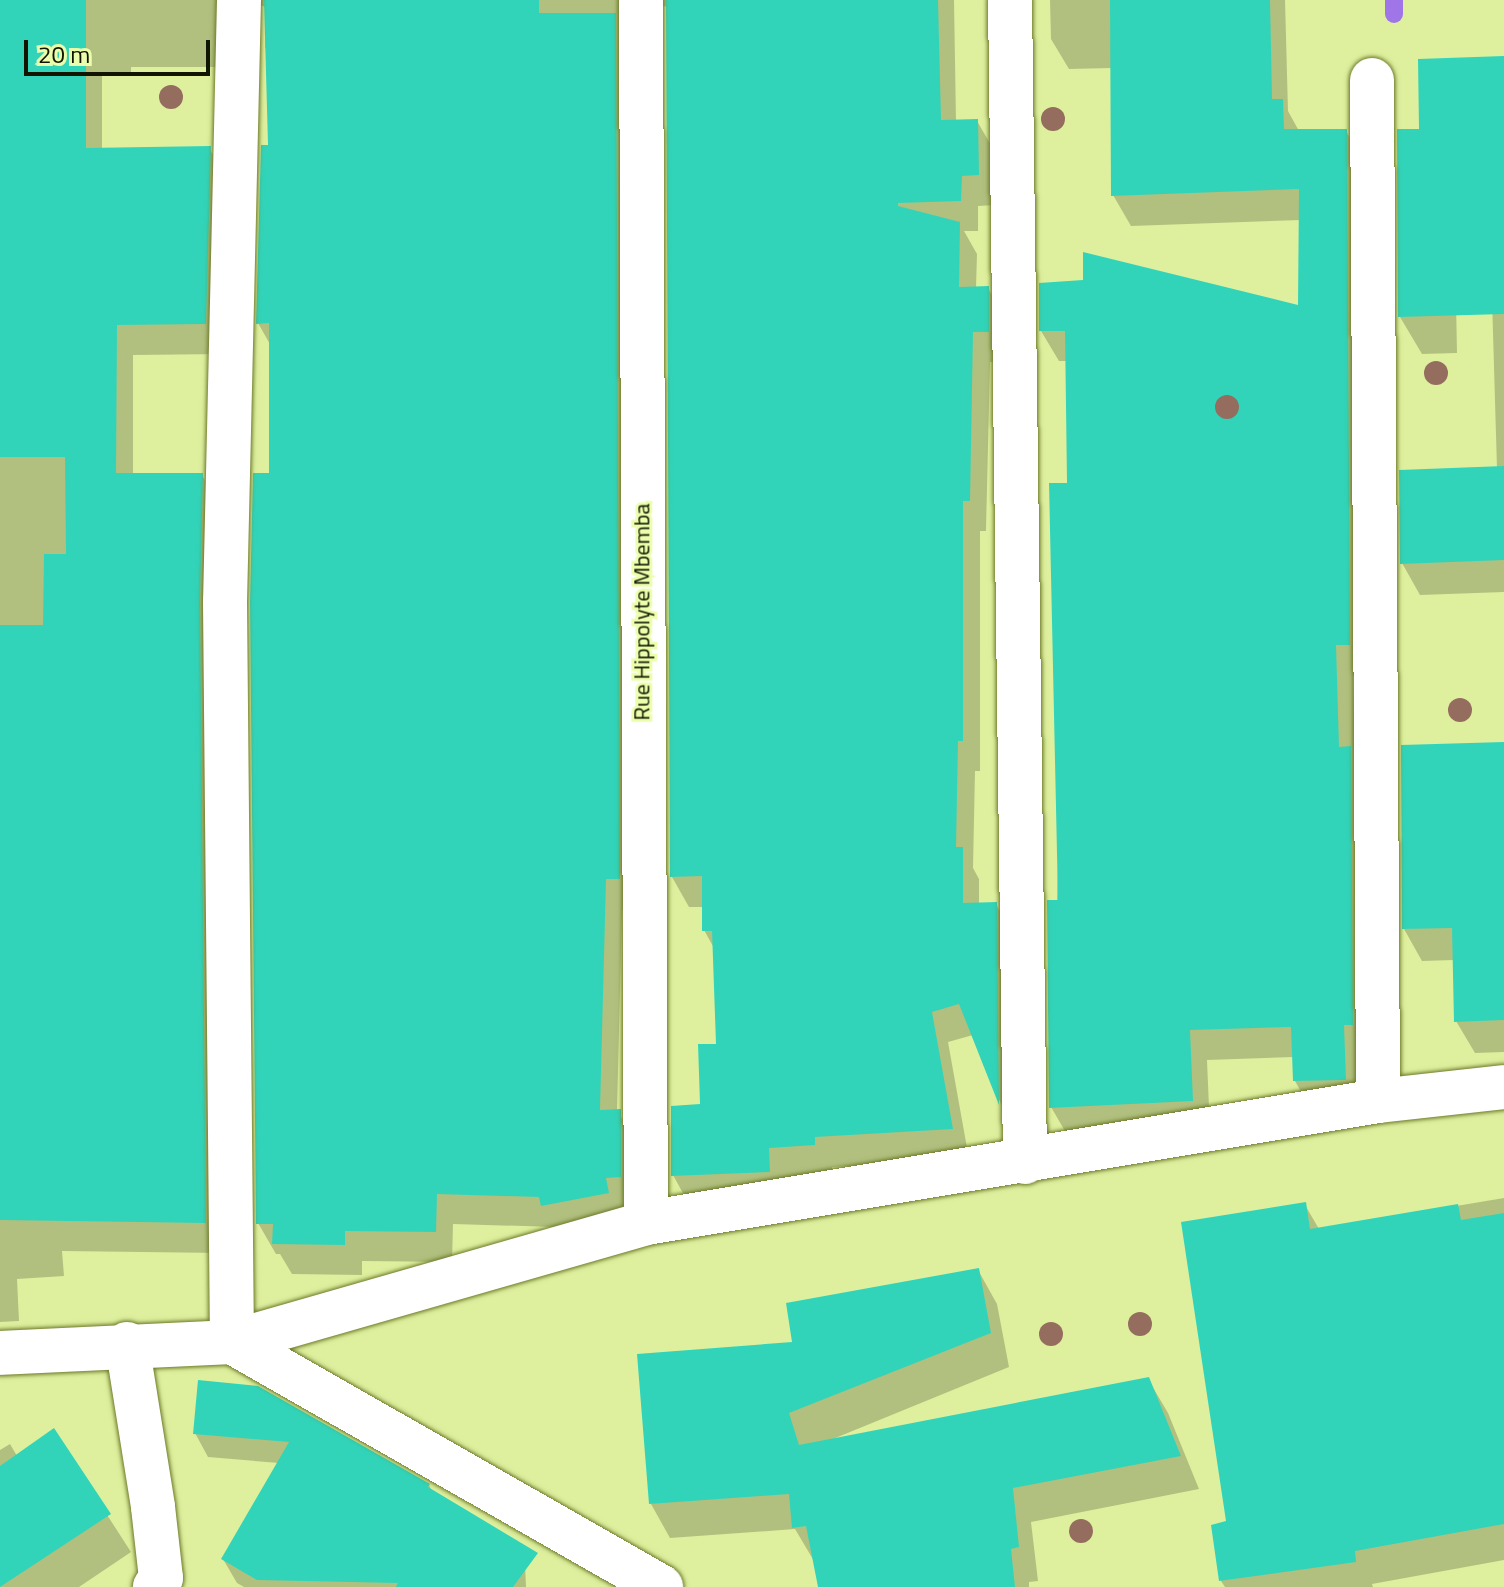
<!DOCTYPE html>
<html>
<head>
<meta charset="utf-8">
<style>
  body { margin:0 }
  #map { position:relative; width:1504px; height:1587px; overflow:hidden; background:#def09e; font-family:"Titillium Web",sans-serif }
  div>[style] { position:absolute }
  .shadow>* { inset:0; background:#0003 }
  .stream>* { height:18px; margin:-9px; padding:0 9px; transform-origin:9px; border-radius:9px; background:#9f75e7 }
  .building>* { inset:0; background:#32d4b9 }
  .roads { filter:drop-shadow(0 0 2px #6c7a29) drop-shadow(0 0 2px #6c7a29) }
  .street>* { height:44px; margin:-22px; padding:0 22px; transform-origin:22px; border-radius:22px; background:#fff }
  .trees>* { width:24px; height:24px; margin:-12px; border-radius:50%; background:#946d5f }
  span { translate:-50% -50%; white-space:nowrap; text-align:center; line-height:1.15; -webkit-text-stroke:6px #ebfeab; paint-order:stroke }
  .street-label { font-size:22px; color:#101400 }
  .scale { position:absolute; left:24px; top:40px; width:186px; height:36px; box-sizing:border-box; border:4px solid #101400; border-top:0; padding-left:10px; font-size:24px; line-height:28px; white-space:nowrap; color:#101400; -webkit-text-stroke:6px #ebfeab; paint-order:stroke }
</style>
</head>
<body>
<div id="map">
  <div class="shadow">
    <div style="clip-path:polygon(0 0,954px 0,956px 122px,977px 121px,995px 152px,996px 205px,978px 206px,978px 231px,964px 231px,977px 254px,976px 288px,988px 288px,1005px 318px,1006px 362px,990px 362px,986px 531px,980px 531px,980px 771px,975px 771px,973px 868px,979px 879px,979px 905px,996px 904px,1013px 935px,1016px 1129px,1001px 1104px,973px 1035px,948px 1042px,969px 1159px,832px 1167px,832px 1175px,690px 1206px,673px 1175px,702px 1106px,718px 1046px,714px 948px,704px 930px,704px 907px,689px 907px,672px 877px,668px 7px,659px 5px,636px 909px,622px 910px,617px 1111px,637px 1141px,637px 1207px,555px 1227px,453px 1224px,452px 1262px,362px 1261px,362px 1275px,292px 1274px,280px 1254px,276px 1254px,258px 1223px,271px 346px,258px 323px,270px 147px,270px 56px,265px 47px,266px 7px,259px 5px,230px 67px,131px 67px,131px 73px,102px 73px,102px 150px,209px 148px,227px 179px,223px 354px,133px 355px,133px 475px,202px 475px,219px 506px,222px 1253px,62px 1251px,64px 1276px,17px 1279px,19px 1321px,0 1322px)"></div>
    <div style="clip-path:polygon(1050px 0,1285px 0,1288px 111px,1299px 131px,1346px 131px,1364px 162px,1367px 675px,1353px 676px,1362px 1110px,1312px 1111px,1295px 1081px,1294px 1057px,1207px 1060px,1210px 1131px,1069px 1138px,1051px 1107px,1069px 485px,1068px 361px,1059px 361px,1041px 331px,1300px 308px,1301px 220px,1131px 226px,1113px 195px,1112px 68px,1069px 69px,1051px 39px)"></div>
    <div style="clip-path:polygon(1504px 58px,1504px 250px,1455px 251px,1457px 353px,1422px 354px,1400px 317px,1421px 131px)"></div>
    <div style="clip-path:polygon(1492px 299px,1504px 299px,1504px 592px,1420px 595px,1402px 563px,1497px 469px)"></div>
    <div style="clip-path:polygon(1504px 744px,1504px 1052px,1475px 1053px,1456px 1021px,1454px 960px,1422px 961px,1404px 929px)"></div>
    <div style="clip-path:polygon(1504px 1198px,1504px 1560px,1372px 1584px,1373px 1587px,1225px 1587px,1221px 1581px,1228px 1522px,1305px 1205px,1319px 1229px)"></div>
    <div style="clip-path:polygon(978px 1270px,997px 1304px,1009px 1367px,828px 1441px,1148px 1379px,1168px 1413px,1199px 1489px,1031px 1522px,1038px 1581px,1029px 1582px,1029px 1587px,820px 1587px,814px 1561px,795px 1529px,670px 1538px,651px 1504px,794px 1344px)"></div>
    <div style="clip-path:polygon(200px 1382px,429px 1485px,433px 1493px,525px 1564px,526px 1587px,244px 1587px,237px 1583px,223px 1559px,279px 1463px,208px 1457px,195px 1433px)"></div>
    <div style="clip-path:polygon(53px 1431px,131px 1552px,79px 1587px,0 1587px,0 1450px,10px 1444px,17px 1456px)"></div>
  </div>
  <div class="stream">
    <div style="left:1394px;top:14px;width:14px;rotate:-90deg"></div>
  </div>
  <div class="building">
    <div style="clip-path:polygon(0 0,86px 0,86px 148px,211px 146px,206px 324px,117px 325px,116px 473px,203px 473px,200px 602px,206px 1223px,0 1220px,0 625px,43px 625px,44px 554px,66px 554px,65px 457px,0 457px)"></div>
    <div style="clip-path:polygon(264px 0,539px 0,539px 13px,616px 13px,620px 879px,606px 879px,600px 1110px,621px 1109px,621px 1177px,606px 1178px,609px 1193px,541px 1206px,539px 1197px,437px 1194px,436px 1232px,345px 1231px,345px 1245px,272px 1244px,273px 1224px,256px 1224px,250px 602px,253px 473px,269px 473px,269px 323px,256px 324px,261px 145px,268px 145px)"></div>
    <div style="clip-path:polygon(666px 0,938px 0,941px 120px,978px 119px,979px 175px,962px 176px,961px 201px,898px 203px,898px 206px,960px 222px,959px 287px,989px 286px,989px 332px,973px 332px,970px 501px,963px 501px,963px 741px,958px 741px,956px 847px,963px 847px,963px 903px,997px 902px,999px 1105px,959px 1004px,932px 1012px,953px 1129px,815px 1137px,815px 1145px,769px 1148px,770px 1172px,671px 1176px,671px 1106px,700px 1104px,698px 1044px,716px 1044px,712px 931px,702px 931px,702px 876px,670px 877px)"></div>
    <div style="clip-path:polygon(1110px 0,1270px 0,1272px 99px,1283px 99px,1284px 129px,1347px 129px,1350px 645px,1336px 645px,1339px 747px,1351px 746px,1353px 1025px,1344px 1025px,1346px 1080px,1293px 1081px,1291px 1027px,1190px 1030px,1193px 1101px,1049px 1108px,1047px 900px,1058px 900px,1049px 483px,1067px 483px,1065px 331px,1039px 331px,1039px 283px,1083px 280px,1083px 252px,1298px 305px,1299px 189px,1111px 196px)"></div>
    <div style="clip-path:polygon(1504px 56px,1504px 314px,1398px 317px,1397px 129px,1419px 129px,1418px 59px)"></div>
    <div style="clip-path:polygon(1504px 466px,1504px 560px,1400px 564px,1399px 470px)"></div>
    <div style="clip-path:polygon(1504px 742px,1504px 1020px,1454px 1022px,1452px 928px,1402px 929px,1401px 745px)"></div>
    <div style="clip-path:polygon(1306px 1202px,1310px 1229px,1458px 1204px,1461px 1220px,1504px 1213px,1504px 1524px,1355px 1551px,1356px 1562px,1219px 1581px,1211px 1525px,1226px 1521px,1181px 1222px)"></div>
    <div style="clip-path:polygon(979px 1268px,991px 1333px,789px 1413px,799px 1445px,1149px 1377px,1181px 1456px,1013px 1488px,1019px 1547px,1011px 1549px,1015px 1587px,818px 1587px,806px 1526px,792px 1528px,789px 1494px,649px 1504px,637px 1354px,792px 1342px,786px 1303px)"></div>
    <div style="clip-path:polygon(198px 1380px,258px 1386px,430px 1484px,428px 1487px,538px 1553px,513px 1587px,396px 1587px,398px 1583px,257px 1580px,221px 1559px,289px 1442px,193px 1434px)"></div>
    <div style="clip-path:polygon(54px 1428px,111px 1514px,0 1587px,0 1466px)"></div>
  </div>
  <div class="roads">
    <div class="street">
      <div style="left:239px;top:0;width:602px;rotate:91.33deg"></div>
      <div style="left:225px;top:602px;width:740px;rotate:89.46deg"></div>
      <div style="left:232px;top:1342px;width:494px;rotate:29.7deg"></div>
      <div style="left:641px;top:0;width:1223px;rotate:89.77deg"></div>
      <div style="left:1010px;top:0;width:1162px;rotate:89.26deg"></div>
      <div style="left:1372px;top:80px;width:1021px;rotate:89.66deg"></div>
      <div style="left:127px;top:1344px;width:165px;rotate:80.9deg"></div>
      <div style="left:153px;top:1507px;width:71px;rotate:83.6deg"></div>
      <div style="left:161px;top:1578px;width:11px;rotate:124deg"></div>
      <div style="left:0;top:1353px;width:232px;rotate:-2.7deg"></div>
      <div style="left:232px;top:1342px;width:431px;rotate:-16deg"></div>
      <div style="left:646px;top:1223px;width:742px;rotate:-9.46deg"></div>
      <div style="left:1378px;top:1101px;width:127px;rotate:-6.3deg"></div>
    </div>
  </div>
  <div class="trees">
    <div style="left:171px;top:97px"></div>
    <div style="left:1053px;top:119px"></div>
    <div style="left:1436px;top:373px"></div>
    <div style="left:1227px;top:407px"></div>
    <div style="left:1460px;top:710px"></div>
    <div style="left:1140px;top:1324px"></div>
    <div style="left:1051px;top:1334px"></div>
    <div style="left:1081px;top:1531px"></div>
  </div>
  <div class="street-label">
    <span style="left:642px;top:612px;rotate:-90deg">Rue Hippolyte Mbemba</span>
  </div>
  <div class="scale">20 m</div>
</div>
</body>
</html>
